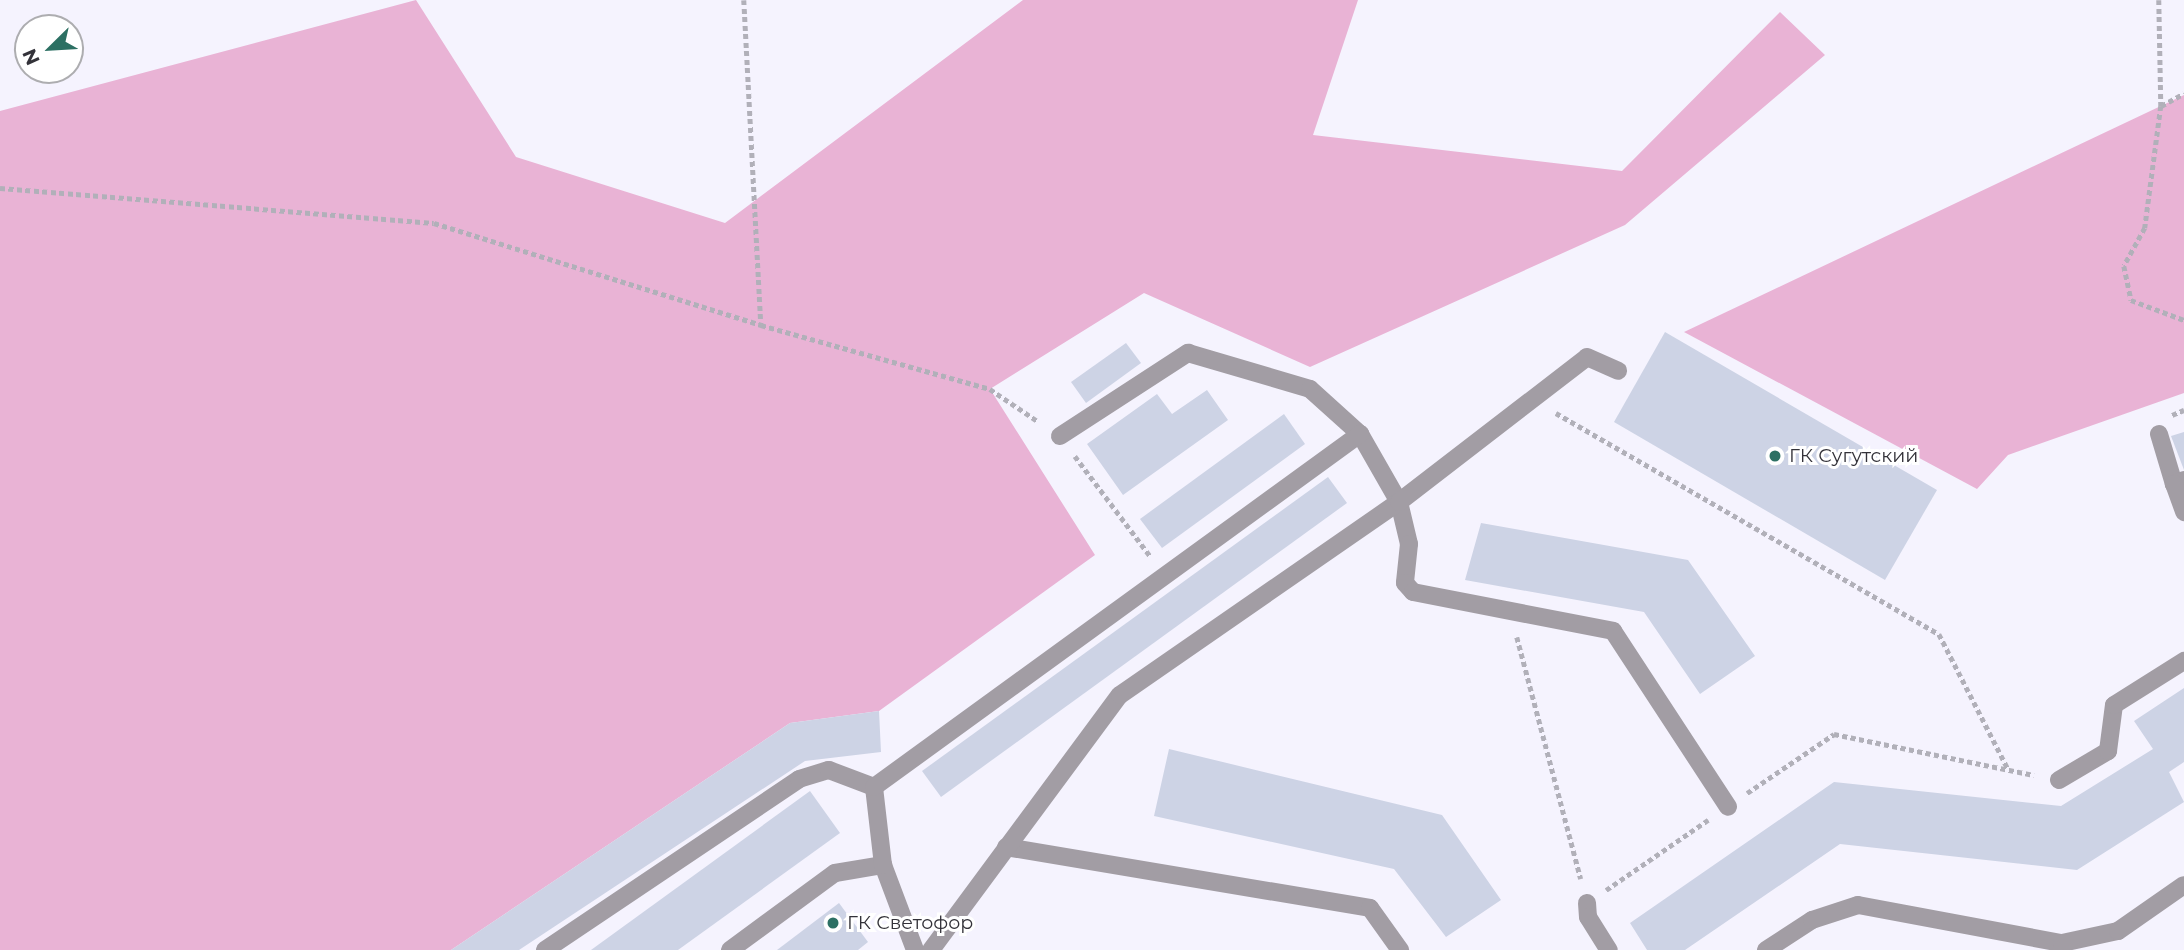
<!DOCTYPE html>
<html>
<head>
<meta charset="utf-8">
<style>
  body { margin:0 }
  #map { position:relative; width:2184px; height:950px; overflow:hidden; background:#f5f3fe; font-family:Montserrat,sans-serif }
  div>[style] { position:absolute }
  .forest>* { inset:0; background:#e9b3d5 }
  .building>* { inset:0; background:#cdd3e5 }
  .path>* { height:4.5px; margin-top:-2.25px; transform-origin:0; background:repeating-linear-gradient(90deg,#b1b0b9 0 5px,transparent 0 8.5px) }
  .service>* { height:18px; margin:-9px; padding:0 9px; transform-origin:9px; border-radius:9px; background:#a29da4 }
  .dots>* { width:19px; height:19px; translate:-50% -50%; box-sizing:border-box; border:4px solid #fff; border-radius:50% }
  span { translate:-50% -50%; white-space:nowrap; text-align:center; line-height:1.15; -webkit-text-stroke:6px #fff; paint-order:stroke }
  .poi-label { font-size:19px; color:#333239 }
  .left { translate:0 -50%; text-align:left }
  .north { position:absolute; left:14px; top:14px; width:70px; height:70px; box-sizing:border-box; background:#fff; border:2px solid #adadb0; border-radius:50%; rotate:246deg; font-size:19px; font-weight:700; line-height:28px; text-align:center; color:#333239 }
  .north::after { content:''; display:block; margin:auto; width:24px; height:32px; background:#2c7063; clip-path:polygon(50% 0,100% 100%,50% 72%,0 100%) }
</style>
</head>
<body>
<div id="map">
  <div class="forest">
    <div style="clip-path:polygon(416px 0,516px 157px,725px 223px,1023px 0,1358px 0,1313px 135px,1622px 171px,1780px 12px,1825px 55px,1625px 225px,1310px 367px,1144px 293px,990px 389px,1095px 555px,879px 711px,790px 723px,451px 950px,0 950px,0 111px)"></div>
    <div style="clip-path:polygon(2184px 95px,2184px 393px,2008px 455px,1977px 489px,1684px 332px)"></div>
  </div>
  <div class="building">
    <div style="clip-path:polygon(1665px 332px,1937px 490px,1885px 580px,1614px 422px)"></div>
    <div style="clip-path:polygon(1126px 343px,1141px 363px,1086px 403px,1071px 382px)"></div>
    <div style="clip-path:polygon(1207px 390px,1228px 420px,1123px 495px,1087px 444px,1157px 394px,1172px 414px)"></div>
    <div style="clip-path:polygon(1284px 414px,1305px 444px,1162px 548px,1140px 519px)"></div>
    <div style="clip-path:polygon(2184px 432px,2184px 470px,2171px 436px)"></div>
    <div style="clip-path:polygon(1328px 477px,1347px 503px,941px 797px,922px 771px)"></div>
    <div style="clip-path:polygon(1481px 523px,1688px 560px,1755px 656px,1700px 694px,1644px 612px,1465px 580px)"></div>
    <div style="clip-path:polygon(2184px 688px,2184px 762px,2169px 772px,2184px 802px,2077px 870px,1840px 844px,1685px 950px,1647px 950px,1630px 923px,1834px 782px,2061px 806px,2153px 749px,2134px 721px)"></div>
    <div style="clip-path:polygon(879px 711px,881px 752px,805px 761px,519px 950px,451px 950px,790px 723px)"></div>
    <div style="clip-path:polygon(1169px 749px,1442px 815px,1501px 900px,1446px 937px,1394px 869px,1154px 816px)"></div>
    <div style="clip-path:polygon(810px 791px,840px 833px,678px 950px,591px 950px)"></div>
    <div style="clip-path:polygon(839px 903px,868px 942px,858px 950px,777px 950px)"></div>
  </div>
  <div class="path">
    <div style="left:744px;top:0;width:325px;rotate:87deg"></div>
    <div style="left:761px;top:325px;width:238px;rotate:15.6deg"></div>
    <div style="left:990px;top:389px;width:59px;rotate:34deg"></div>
    <div style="left:2159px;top:0;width:106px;rotate:88.9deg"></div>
    <div style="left:2161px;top:106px;width:123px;rotate:97.5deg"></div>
    <div style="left:2145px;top:228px;width:43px;rotate:118.9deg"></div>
    <div style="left:2124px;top:266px;width:35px;rotate:78deg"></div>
    <div style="left:2131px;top:300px;width:57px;rotate:20.7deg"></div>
    <div style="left:2161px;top:106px;width:26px;rotate:-29deg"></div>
    <div style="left:0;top:188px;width:435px;rotate:4.6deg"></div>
    <div style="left:434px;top:223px;width:343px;rotate:17.3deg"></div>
    <div style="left:1556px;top:413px;width:442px;rotate:30deg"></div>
    <div style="left:1939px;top:634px;width:152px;rotate:62.9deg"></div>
    <div style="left:2172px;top:415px;width:13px;rotate:-23deg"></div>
    <div style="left:1075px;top:456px;width:125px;rotate:53.1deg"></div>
    <div style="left:1517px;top:637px;width:250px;rotate:75.2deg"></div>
    <div style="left:1747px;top:793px;width:105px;rotate:-34.1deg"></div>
    <div style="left:1834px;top:734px;width:204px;rotate:11.6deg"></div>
    <div style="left:1606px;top:890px;width:124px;rotate:-34.5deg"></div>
  </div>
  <div class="service">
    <div style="left:2159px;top:434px;width:52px;rotate:73.3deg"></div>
    <div style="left:1060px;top:436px;width:153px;rotate:-33deg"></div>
    <div style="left:1188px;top:353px;width:127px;rotate:16.4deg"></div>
    <div style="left:1310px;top:389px;width:67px;rotate:42deg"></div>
    <div style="left:1360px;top:434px;width:78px;rotate:60.2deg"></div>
    <div style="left:1399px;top:502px;width:43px;rotate:76.6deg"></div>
    <div style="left:1409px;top:544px;width:39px;rotate:96deg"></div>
    <div style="left:1405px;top:583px;width:12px;rotate:48deg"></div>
    <div style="left:1413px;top:592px;width:204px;rotate:11deg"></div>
    <div style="left:1613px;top:631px;width:210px;rotate:56.8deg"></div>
    <div style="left:2184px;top:480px;width:11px;rotate:158deg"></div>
    <div style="left:2174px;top:484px;width:30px;rotate:70deg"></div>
    <div style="left:2059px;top:780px;width:57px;rotate:-30.6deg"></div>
    <div style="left:2108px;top:751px;width:46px;rotate:-82.6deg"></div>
    <div style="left:2114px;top:705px;width:83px;rotate:-32.2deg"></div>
    <div style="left:1006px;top:847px;width:369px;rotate:9.5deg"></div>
    <div style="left:1370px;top:908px;width:52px;rotate:54.5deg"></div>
    <div style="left:1587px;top:903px;width:14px;rotate:86deg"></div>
    <div style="left:1588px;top:917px;width:39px;rotate:58deg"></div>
    <div style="left:545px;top:950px;width:306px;rotate:-33.9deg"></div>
    <div style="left:799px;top:779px;width:31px;rotate:-17deg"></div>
    <div style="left:829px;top:770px;width:48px;rotate:20.7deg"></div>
    <div style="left:730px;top:950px;width:130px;rotate:-36.3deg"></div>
    <div style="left:835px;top:873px;width:49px;rotate:-9.5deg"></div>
    <div style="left:915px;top:950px;width:91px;rotate:-110.6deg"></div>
    <div style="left:883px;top:865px;width:79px;rotate:-96.6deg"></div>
    <div style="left:874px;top:787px;width:601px;rotate:-35.99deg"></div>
    <div style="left:931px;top:950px;width:317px;rotate:-53.5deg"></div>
    <div style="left:1120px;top:695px;width:339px;rotate:-34.7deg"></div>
    <div style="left:1399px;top:502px;width:237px;rotate:-37.6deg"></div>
    <div style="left:1587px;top:357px;width:34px;rotate:24deg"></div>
    <div style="left:1766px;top:950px;width:55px;rotate:-33.1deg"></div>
    <div style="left:1812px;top:920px;width:48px;rotate:-18.1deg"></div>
    <div style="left:1858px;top:905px;width:208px;rotate:10.6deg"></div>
    <div style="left:2062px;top:943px;width:57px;rotate:-12.1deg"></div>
    <div style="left:2118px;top:931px;width:80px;rotate:-34.9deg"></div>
  </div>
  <div class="dots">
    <div style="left:1775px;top:456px;background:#2c7063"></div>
    <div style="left:833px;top:923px;background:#2c7063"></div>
  </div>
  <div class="poi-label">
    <span class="left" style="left:1789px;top:456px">ГК Сугутский</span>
    <span class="left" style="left:847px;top:923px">ГК Светофор</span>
  </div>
  <div class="north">N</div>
</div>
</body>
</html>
